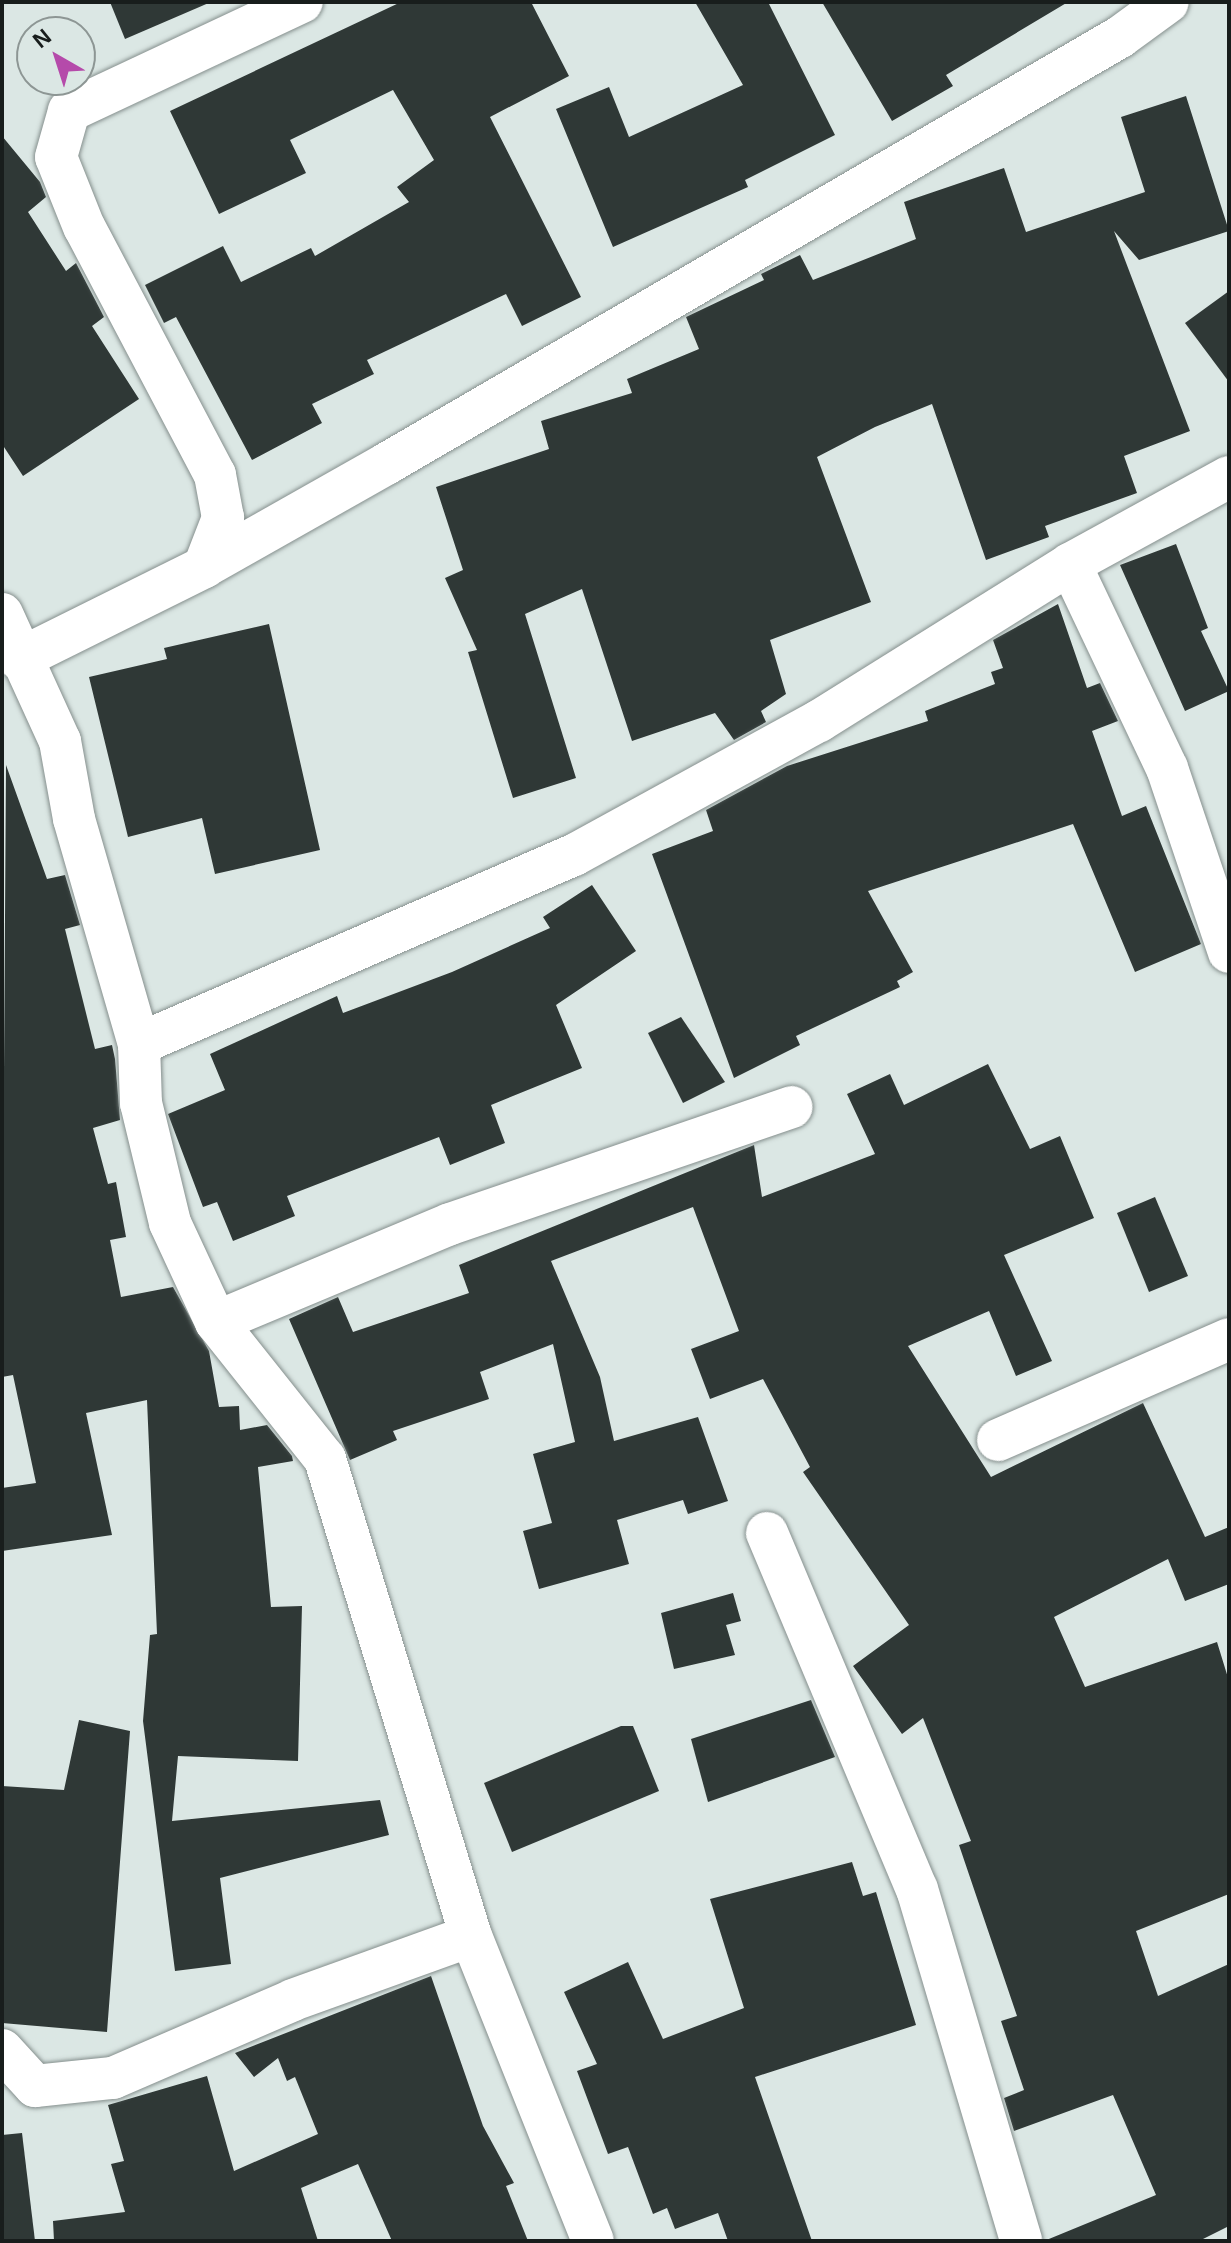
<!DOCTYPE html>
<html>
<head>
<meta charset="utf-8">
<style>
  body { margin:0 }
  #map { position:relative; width:1231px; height:2243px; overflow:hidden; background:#dbe7e4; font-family:Arial,sans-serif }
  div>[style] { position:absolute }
  .building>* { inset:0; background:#2f3836 }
  .roads { filter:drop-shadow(0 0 2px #858f8d) drop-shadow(0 0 2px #858f8d) }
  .minor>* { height:42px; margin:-21px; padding:0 21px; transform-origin:21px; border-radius:21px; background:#fff }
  span { translate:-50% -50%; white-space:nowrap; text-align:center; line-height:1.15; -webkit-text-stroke:8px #dbe7e4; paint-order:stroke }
  .frame { position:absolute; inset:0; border:4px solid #181d1c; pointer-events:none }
  .north { position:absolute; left:16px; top:16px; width:80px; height:80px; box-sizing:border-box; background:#dbe7e4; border:2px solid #8d9694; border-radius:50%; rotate:321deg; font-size:22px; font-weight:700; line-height:32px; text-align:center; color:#181d1c }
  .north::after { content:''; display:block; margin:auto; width:28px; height:36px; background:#b54aaa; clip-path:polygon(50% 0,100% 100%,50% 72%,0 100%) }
</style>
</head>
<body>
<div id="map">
  <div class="building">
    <div style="clip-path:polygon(110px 2px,211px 2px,125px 39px)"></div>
    <div style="clip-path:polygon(401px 2px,531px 2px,569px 76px,490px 117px,581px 297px,522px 326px,506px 294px,367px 360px,374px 374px,312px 404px,322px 423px,252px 460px,176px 317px,164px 323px,145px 285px,223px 246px,241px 282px,311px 248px,315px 256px,409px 202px,397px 187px,434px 160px,393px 90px,290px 140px,306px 173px,219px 214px,170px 111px)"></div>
    <div style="clip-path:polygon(695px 2px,768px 2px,835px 135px,745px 180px,748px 187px,613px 247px,556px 109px,609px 87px,629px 137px,743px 85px)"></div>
    <div style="clip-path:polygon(822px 2px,1068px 2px,946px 75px,953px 86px,892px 121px)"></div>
    <div style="clip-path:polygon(1186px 96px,1229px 231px,1139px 260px,1114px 231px,1190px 431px,1124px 456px,1137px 493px,1045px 526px,1049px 537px,986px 560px,932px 404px,875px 427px,817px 457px,871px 602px,770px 640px,786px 694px,761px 711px,766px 722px,734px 740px,715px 713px,632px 741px,582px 589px,525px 614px,576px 778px,513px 798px,468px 652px,477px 650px,445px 578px,463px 570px,436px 487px,549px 449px,541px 421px,632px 393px,627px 379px,699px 349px,686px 317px,764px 280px,761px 274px,800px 255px,813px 280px,916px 239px,904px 202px,1004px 168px,1026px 232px,1145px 192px,1121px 117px)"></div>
    <div style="clip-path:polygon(2px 136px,40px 182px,46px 197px,28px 212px,66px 271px,76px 263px,104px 317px,92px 326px,139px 399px,23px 476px,2px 444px)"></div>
    <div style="clip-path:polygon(1229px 291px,1229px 382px,1185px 323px)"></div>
    <div style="clip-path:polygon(1176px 544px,1208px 628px,1201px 631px,1229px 691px,1185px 711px,1120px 565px)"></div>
    <div style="clip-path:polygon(1058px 604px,1087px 688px,1100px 683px,1118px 721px,1092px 731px,1122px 816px,1146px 806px,1201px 944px,1135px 972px,1073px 824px,868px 891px,913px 972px,897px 981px,900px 987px,796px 1036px,800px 1045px,734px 1078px,652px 854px,713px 831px,706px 810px,787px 766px,928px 721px,925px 711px,995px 684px,991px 672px,1003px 668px,993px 640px)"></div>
    <div style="clip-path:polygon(269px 624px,320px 850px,215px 874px,202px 818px,128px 837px,89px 677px,167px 659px,164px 648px)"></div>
    <div style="clip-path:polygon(6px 765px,47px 879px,65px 875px,80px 925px,65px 929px,95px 1049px,112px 1045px,115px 1059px,120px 1120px,93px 1128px,108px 1184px,116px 1182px,126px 1237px,110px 1240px,121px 1297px,173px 1287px,209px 1351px,219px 1407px,239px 1406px,240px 1430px,267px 1425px,292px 1456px,293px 1461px,258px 1467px,271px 1607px,302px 1606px,298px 1761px,178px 1756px,172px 1821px,380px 1800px,389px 1835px,220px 1878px,231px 1964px,175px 1971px,143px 1721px,150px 1635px,157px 1634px,147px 1400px,86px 1413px,112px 1535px,2px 1551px,2px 1488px,36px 1483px,13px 1375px,2px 1377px)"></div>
    <div style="clip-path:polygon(592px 885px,636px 951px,556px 1005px,582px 1068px,491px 1105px,505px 1143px,450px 1165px,439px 1137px,287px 1196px,295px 1216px,233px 1241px,217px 1202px,203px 1207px,168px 1114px,225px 1090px,210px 1054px,337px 996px,343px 1013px,452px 972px,550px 928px,543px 917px)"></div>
    <div style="clip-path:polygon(681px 1017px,725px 1082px,683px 1103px,648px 1033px)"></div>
    <div style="clip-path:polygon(988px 1064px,1030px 1149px,1060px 1136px,1094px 1218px,1004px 1255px,1052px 1361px,1016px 1376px,989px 1311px,908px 1346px,991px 1477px,1143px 1403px,1205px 1537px,1229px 1527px,1229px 1584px,1185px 1601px,1168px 1559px,1054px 1617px,1085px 1687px,1217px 1642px,1229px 1681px,1229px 1894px,1136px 1931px,1158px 1996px,1229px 1964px,1229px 2226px,1199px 2241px,1044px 2241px,1156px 2195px,1113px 2095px,1014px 2131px,1004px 2098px,1024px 2090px,1001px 2021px,1017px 2016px,959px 1845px,971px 1841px,923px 1718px,902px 1734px,853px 1666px,909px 1625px,803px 1472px,810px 1467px,763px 1379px,710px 1399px,691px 1349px,739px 1331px,693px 1207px,551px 1261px,600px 1377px,614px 1441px,698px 1417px,728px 1501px,688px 1514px,683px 1500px,617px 1520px,629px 1564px,539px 1589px,523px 1531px,552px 1523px,533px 1454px,575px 1442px,553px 1344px,480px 1372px,489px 1399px,393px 1431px,397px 1440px,350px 1460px,289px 1319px,338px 1297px,353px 1332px,469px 1293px,459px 1265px,754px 1145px,762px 1197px,875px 1154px,847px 1094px,890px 1074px,904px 1105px)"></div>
    <div style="clip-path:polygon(1155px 1197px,1188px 1276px,1149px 1292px,1117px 1213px)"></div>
    <div style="clip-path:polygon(733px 1593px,741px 1621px,726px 1625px,735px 1655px,674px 1669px,661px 1613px)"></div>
    <div style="clip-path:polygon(811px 1700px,835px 1757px,708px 1802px,691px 1739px)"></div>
    <div style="clip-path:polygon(79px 1720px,130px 1731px,107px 2032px,2px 2023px,2px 1786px,64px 1790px)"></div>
    <div style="clip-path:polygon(621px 1726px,633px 1726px,659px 1791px,512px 1852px,484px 1783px)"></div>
    <div style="clip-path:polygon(852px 1862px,863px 1896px,876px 1892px,916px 2025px,755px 2077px,812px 2241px,728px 2241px,718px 2213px,675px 2229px,667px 2208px,653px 2214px,628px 2147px,608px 2154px,577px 2071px,597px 2064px,564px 1992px,628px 1962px,663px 2039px,744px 2008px,710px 1899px)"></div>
    <div style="clip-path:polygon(431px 1976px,483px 2126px,514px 2183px,506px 2186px,528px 2241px,392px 2241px,358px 2164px,301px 2188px,318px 2241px,54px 2241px,53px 2221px,125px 2212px,111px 2164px,124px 2161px,108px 2105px,207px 2076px,234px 2171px,318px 2134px,295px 2077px,287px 2081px,278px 2058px,254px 2077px,235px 2053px)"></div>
    <div style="clip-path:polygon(22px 2133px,35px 2241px,2px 2241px,2px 2135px)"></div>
  </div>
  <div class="roads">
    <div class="minor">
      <div style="left:1070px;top:564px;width:226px;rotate:64.6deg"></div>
      <div style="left:1167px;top:768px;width:194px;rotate:71.4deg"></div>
      <div style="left:204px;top:567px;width:53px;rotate:-68.8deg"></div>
      <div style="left:223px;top:518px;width:44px;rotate:-100.5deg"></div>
      <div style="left:215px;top:475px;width:280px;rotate:-117.8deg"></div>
      <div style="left:84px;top:227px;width:75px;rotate:-111.8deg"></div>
      <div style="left:56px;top:157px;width:48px;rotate:-74.2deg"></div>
      <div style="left:69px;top:111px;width:257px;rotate:-25.1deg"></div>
      <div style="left:2px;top:614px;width:140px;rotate:65.5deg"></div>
      <div style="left:60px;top:741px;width:79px;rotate:79.8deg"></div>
      <div style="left:74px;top:819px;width:234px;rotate:73.9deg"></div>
      <div style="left:139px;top:1044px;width:59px;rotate:88.1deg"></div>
      <div style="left:141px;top:1103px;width:123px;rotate:76.4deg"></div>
      <div style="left:170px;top:1223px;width:109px;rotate:65.1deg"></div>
      <div style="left:216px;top:1322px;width:175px;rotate:51.5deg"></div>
      <div style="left:325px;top:1459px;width:499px;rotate:73deg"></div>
      <div style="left:471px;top:1936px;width:328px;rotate:68.2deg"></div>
      <div style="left:19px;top:659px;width:207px;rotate:-26.4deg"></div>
      <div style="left:204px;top:567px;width:209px;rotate:-29.5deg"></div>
      <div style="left:386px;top:464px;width:849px;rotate:-30.19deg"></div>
      <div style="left:1120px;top:37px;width:59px;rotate:-36.1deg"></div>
      <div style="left:139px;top:1044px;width:474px;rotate:-23.5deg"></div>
      <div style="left:574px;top:855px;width:279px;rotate:-28.7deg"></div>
      <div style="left:819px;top:721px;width:296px;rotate:-32deg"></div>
      <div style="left:1070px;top:564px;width:181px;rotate:-28.7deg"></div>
      <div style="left:216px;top:1322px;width:254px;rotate:-22.7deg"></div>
      <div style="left:450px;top:1224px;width:361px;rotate:-18.9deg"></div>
      <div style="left:998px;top:1440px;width:252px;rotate:-23.6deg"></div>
      <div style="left:767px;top:1533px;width:386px;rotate:67.2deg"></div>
      <div style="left:917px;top:1889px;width:367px;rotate:73.5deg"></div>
      <div style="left:2px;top:2050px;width:49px;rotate:47.5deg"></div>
      <div style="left:35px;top:2086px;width:78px;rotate:-5.9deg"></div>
      <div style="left:113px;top:2078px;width:196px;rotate:-23.4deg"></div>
      <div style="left:293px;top:2000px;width:189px;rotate:-19.8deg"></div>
    </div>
  </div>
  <div class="frame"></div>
  <div class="north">N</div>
</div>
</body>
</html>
